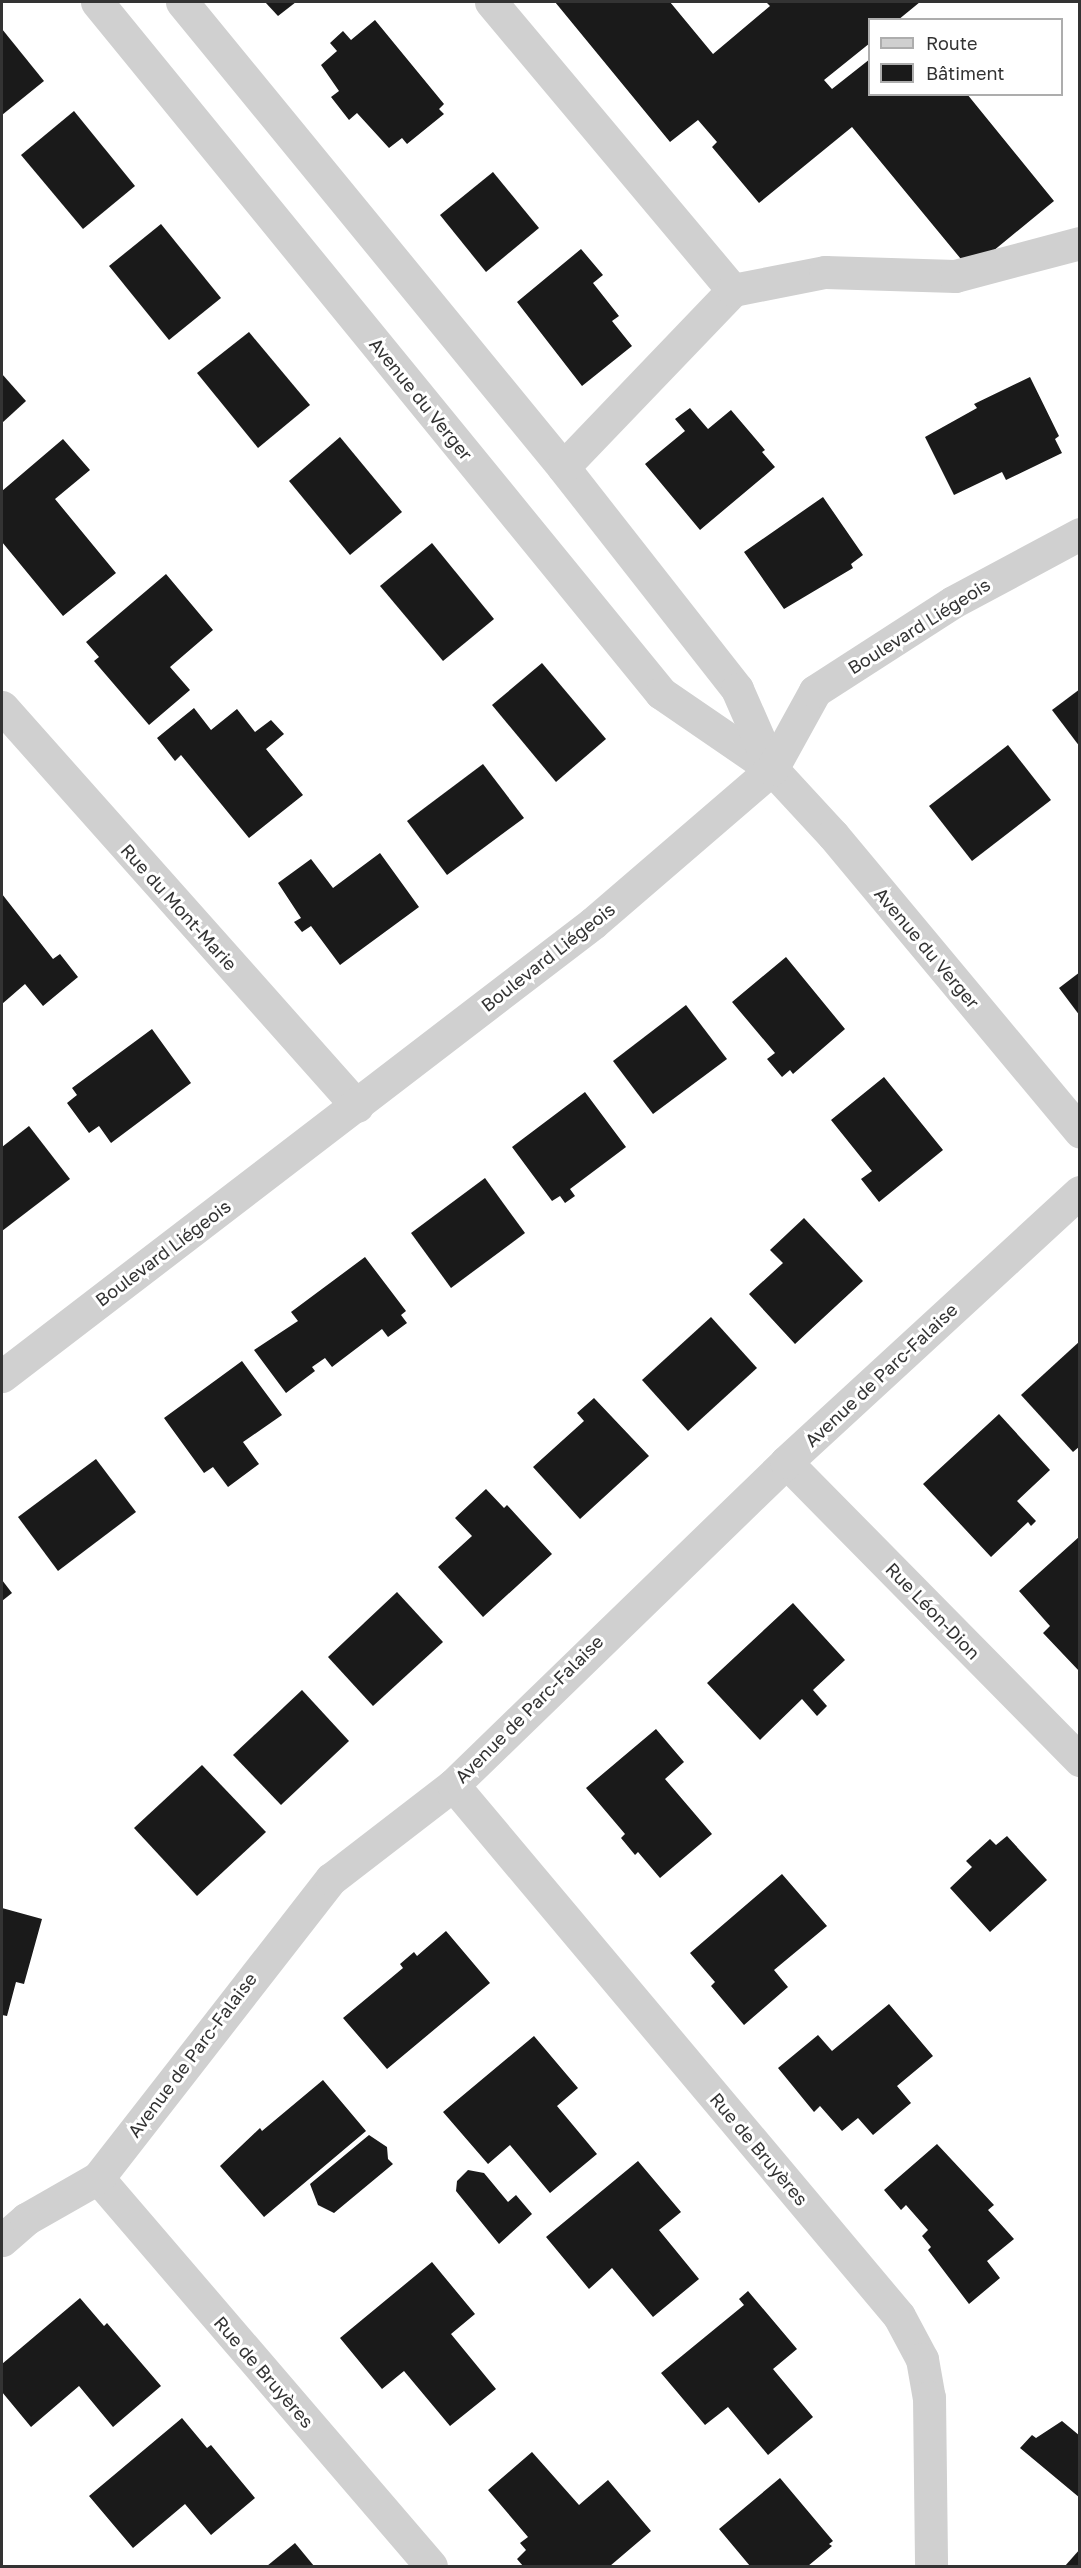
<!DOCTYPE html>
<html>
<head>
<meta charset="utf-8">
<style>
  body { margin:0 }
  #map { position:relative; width:1081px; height:2568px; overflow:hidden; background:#fff; font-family:"Golos Text",sans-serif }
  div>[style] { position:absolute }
  .building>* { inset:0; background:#1a1a1a }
  .minor>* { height:33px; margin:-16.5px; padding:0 16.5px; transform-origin:16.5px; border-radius:16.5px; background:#d0d0d0 }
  span { translate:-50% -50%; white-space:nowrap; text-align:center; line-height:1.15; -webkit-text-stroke:6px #fff; paint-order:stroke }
  .street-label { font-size:18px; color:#333 }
  .frame { position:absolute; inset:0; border:3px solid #333; pointer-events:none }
  .legend { position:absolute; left:868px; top:18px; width:195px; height:78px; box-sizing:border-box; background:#fff; border:2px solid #adadad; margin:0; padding:8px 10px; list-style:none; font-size:18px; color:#333 }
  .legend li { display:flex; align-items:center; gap:12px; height:30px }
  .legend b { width:30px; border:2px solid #adadad }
</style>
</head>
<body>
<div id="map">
  <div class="building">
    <div style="clip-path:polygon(265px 2px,296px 2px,278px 16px)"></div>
    <div style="clip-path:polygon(555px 2px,670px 2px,713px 54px,770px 6px,766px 2px,920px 2px,898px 20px,870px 20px,870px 43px,824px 80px,832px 89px,870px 59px,870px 94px,967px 94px,1054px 201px,970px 270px,852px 127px,759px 203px,712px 147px,717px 142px,698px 120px,670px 142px)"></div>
    <div style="clip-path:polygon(375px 20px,444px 104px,439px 109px,444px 114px,407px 144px,402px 138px,389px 148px,357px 113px,349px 120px,331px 97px,339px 91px,321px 65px,337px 51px,330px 43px,343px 31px,351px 40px)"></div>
    <div style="clip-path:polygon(2px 29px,44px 81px,2px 115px)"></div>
    <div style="clip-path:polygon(74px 111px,135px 186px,83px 229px,21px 155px)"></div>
    <div style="clip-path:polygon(493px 172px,539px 228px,486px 272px,440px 215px)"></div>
    <div style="clip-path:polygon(161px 224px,221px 298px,169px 340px,109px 266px)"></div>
    <div style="clip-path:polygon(581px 249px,603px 275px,593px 283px,619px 316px,612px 321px,632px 346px,582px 386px,517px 302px)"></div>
    <div style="clip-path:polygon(249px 332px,310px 405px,258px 448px,197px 373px)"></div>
    <div style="clip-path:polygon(2px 374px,26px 401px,2px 423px)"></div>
    <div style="clip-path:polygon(1030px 377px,1059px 436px,1055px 439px,1062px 453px,1006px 480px,1002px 472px,954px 495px,925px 437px,977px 408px,974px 404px)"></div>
    <div style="clip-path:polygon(690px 408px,708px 429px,731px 410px,765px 450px,762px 452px,775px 467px,700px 530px,645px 464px,685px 431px,675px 419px)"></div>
    <div style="clip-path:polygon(340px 437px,402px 512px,350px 555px,289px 481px)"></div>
    <div style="clip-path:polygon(63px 439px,90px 470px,55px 499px,116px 573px,63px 616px,2px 542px,2px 491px)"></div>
    <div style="clip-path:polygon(823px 497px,863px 555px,851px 564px,853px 568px,784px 609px,744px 552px)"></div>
    <div style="clip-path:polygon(432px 543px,494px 619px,443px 661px,380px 586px)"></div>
    <div style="clip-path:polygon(166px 574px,213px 630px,170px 667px,190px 690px,149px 725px,94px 661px,99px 657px,86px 642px)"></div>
    <div style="clip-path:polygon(542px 663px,606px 739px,556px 782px,492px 705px)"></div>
    <div style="clip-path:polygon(1080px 689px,1080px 747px,1052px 710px)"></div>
    <div style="clip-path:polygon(194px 708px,211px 730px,237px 709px,255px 732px,271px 720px,284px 734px,266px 749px,303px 795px,249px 838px,181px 755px,175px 761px,157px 738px)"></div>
    <div style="clip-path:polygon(1008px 745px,1051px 800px,972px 861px,929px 806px)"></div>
    <div style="clip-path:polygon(483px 764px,524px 818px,447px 875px,407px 821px)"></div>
    <div style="clip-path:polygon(380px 853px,419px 907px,340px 965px,311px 926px,302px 932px,294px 922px,301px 918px,278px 883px,311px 859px,333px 888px)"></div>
    <div style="clip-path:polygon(2px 894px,53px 959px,60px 954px,78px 977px,43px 1006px,25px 984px,2px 1004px)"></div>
    <div style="clip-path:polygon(786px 957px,845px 1029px,793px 1074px,790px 1070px,782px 1077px,767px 1059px,775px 1053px,732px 1002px)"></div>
    <div style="clip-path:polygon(1080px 972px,1080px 1016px,1059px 988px)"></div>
    <div style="clip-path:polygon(686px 1005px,727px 1059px,653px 1114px,613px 1061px)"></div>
    <div style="clip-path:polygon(152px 1029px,191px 1083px,111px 1143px,99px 1126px,89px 1133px,67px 1103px,77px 1095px,72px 1088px)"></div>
    <div style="clip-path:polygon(884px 1077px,943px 1150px,879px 1202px,861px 1179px,872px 1171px,831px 1120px)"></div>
    <div style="clip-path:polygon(585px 1092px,626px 1147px,570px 1189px,575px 1196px,565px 1203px,560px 1196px,552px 1201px,512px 1147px)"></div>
    <div style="clip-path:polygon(29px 1126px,70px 1179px,2px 1231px,2px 1147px)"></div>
    <div style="clip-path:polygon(485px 1178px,525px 1233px,451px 1288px,411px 1233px)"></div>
    <div style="clip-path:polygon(804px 1218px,863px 1281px,795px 1344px,749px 1294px,783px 1263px,770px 1250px)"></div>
    <div style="clip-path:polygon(365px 1257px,406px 1311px,401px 1315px,407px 1323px,388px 1337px,382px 1329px,332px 1367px,325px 1358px,312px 1367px,315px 1371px,286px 1393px,254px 1350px,298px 1321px,291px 1312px)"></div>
    <div style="clip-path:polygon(711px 1317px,757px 1368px,688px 1431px,642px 1380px)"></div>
    <div style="clip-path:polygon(1080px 1341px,1080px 1446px,1073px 1452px,1021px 1395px)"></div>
    <div style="clip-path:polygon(242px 1361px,282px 1415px,243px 1442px,259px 1464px,228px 1487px,213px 1467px,204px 1473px,164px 1418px)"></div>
    <div style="clip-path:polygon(594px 1398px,649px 1456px,580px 1519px,533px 1467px,584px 1421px,577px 1413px)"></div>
    <div style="clip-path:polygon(999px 1414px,1050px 1470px,1017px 1501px,1036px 1521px,1031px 1526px,1028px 1522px,991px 1557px,923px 1484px)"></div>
    <div style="clip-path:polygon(96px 1459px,136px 1512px,58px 1571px,18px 1517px)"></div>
    <div style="clip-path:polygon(486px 1489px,504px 1508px,507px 1505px,552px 1554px,483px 1617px,438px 1567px,472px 1536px,455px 1518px)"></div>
    <div style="clip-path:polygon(1080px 1536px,1080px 1672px,1043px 1633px,1050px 1626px,1019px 1591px)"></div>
    <div style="clip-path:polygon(2px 1580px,12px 1593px,2px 1601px)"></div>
    <div style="clip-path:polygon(397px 1592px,443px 1642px,373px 1706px,328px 1657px)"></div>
    <div style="clip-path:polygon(793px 1603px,845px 1660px,813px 1690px,827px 1706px,817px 1716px,802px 1699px,760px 1740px,707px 1683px)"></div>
    <div style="clip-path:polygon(302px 1690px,349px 1741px,281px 1805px,233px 1755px)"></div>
    <div style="clip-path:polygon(656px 1729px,684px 1762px,665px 1779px,712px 1834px,660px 1878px,638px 1852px,635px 1855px,621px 1838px,625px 1834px,586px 1788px)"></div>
    <div style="clip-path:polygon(202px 1765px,266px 1832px,197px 1896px,134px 1828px)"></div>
    <div style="clip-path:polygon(1007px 1836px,1047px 1880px,990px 1932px,950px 1888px,972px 1867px,966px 1861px,990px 1839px,996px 1845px)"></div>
    <div style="clip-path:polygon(782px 1874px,827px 1926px,774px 1970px,788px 1987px,744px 2025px,711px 1986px,715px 1982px,690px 1953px)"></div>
    <div style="clip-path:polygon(2px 1908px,42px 1919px,24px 1984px,16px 1982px,7px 2016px,2px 2015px)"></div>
    <div style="clip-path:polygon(446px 1931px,490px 1983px,387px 2069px,343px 2018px,403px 1968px,400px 1964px,414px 1952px,417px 1956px)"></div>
    <div style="clip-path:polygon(889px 2004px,933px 2056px,897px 2086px,911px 2103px,873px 2135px,858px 2118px,842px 2131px,820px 2106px,814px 2112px,778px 2068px,818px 2035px,832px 2051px)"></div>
    <div style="clip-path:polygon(534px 2036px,578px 2088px,557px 2106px,597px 2154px,550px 2193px,510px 2145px,488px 2164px,443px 2112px)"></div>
    <div style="clip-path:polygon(323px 2080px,366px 2131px,264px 2217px,220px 2166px,260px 2128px,262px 2131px)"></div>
    <div style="clip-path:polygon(369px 2135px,387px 2147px,388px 2159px,393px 2164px,334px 2213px,318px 2205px,310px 2184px)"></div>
    <div style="clip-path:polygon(937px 2144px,994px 2205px,988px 2210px,1014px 2239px,987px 2261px,1000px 2278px,969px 2304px,928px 2250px,931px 2247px,922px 2236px,928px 2230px,906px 2205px,901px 2210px,884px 2190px)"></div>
    <div style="clip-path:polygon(638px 2161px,681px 2212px,659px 2230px,699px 2279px,653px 2317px,612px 2268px,589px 2289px,546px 2237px)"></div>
    <div style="clip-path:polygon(468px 2170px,484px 2173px,508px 2202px,516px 2195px,532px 2214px,499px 2244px,456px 2191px,457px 2181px)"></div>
    <div style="clip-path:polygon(432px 2262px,475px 2314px,451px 2334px,496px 2389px,450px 2426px,404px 2371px,382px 2389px,340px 2338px)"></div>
    <div style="clip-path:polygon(748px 2291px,797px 2349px,773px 2369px,813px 2417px,768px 2455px,728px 2407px,705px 2425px,661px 2373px,744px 2305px,739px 2299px)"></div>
    <div style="clip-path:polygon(80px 2298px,104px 2326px,107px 2323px,161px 2386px,113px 2427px,79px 2386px,31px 2427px,2px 2392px,2px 2364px)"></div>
    <div style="clip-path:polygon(182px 2418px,207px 2448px,211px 2445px,255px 2498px,211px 2535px,185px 2504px,133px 2548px,89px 2496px)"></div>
    <div style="clip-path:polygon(1062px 2421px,1080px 2436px,1080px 2498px,1020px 2448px,1032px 2435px,1036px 2438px)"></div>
    <div style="clip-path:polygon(532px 2452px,579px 2505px,608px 2480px,651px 2531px,610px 2566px,523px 2566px,517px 2559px,526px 2550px,520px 2543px,528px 2537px,488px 2490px)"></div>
    <div style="clip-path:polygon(780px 2478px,833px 2541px,829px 2544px,832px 2546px,808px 2566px,750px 2566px,719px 2529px)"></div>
    <div style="clip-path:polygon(295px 2543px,314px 2566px,267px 2566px)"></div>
    <div style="clip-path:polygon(1080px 2549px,1080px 2566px,1065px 2566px)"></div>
  </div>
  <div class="minor">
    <div style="left:97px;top:2px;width:892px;rotate:50.78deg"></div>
    <div style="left:661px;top:693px;width:135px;rotate:34.4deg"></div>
    <div style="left:772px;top:769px;width:90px;rotate:47.3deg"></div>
    <div style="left:833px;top:835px;width:386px;rotate:50.2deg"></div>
    <div style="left:182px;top:2px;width:601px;rotate:50.67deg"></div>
    <div style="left:563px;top:467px;width:282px;rotate:51.9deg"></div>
    <div style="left:737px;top:689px;width:87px;rotate:66.4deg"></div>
    <div style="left:491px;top:2px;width:376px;rotate:50deg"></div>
    <div style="left:733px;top:290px;width:245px;rotate:133.8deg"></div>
    <div style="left:733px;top:290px;width:94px;rotate:-11.1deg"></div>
    <div style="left:825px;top:272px;width:130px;rotate:1.8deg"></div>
    <div style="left:955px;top:276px;width:129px;rotate:-14.8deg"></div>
    <div style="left:2px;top:707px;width:534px;rotate:48.34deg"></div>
    <div style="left:2px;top:1376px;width:745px;rotate:-37.47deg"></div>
    <div style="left:593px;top:923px;width:236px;rotate:-40.7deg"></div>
    <div style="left:772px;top:769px;width:89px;rotate:-61.1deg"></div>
    <div style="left:815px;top:691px;width:164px;rotate:-32.8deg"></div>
    <div style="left:953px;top:602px;width:144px;rotate:-28.2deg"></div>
    <div style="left:786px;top:1462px;width:419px;rotate:45.4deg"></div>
    <div style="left:453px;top:1785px;width:693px;rotate:49.97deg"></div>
    <div style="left:899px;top:2316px;width:49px;rotate:61.9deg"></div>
    <div style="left:922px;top:2359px;width:39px;rotate:80deg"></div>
    <div style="left:929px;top:2397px;width:169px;rotate:89.3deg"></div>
    <div style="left:98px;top:2178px;width:511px;rotate:49.36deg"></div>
    <div style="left:2px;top:2240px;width:32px;rotate:-41deg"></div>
    <div style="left:26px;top:2219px;width:83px;rotate:-29.7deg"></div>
    <div style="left:98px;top:2178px;width:379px;rotate:-52.1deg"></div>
    <div style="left:331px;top:1879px;width:154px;rotate:-37.6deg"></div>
    <div style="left:453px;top:1785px;width:464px;rotate:-44.1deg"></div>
    <div style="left:786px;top:1462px;width:399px;rotate:-42.6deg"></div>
  </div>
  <div class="street-label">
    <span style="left:421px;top:399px;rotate:51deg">Avenue du Verger</span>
    <span style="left:919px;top:626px;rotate:-32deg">Boulevard Liégeois</span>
    <span style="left:179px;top:907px;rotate:48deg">Rue du Mont-Marie</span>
    <span style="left:927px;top:948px;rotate:50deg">Avenue du Verger</span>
    <span style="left:548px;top:957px;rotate:-38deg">Boulevard Liégeois</span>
    <span style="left:163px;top:1253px;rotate:-37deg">Boulevard Liégeois</span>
    <span style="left:881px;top:1375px;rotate:-43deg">Avenue de Parc-Falaise</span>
    <span style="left:933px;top:1611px;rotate:46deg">Rue Léon-Dion</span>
    <span style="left:529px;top:1709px;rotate:-45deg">Avenue de Parc-Falaise</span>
    <span style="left:192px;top:2055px;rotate:-53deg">Avenue de Parc-Falaise</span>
    <span style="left:759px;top:2149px;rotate:50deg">Rue de Bruyères</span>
    <span style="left:264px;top:2372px;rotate:49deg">Rue de Bruyères</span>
  </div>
  <div class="frame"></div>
  <ul class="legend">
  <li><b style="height:8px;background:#d0d0d0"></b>Route</li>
  <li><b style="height:16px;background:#1a1a1a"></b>Bâtiment</li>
  </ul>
</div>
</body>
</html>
